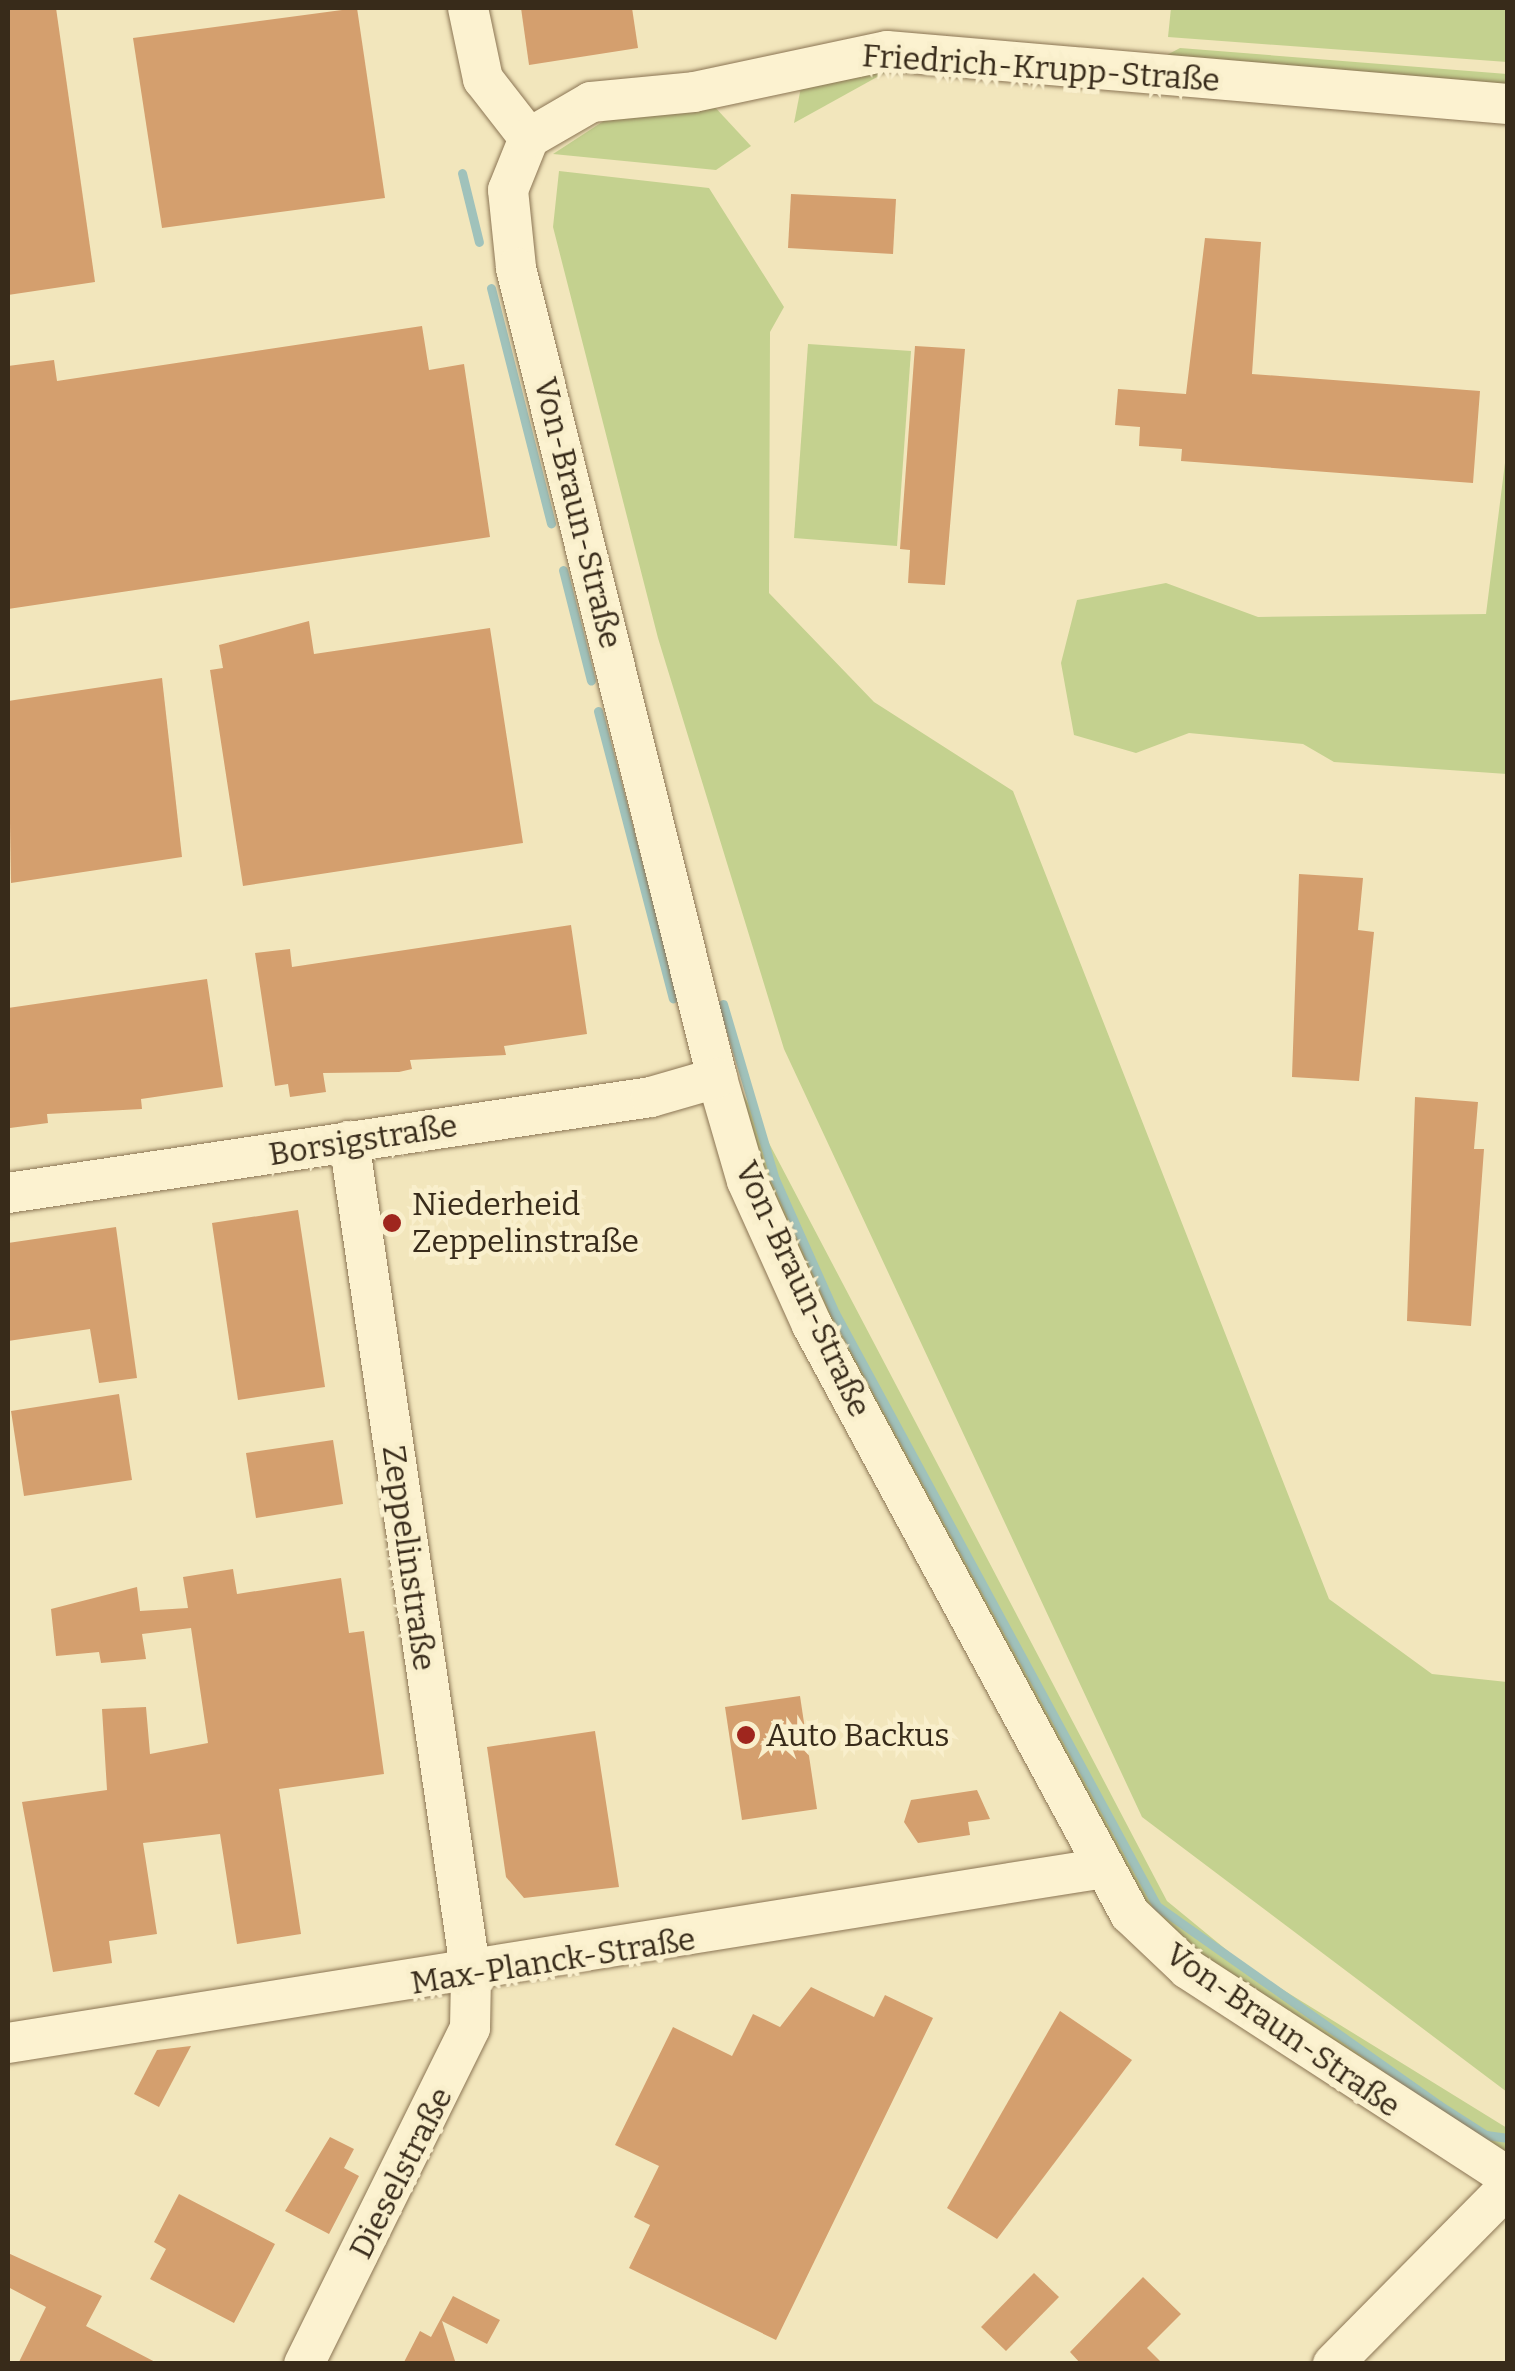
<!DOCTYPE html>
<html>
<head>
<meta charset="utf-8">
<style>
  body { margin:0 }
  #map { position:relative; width:1515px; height:2371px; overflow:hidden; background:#f2e6bc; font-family:Bitter,serif }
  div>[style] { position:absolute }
  .green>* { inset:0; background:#c4d18f }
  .stream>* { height:9px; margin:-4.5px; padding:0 4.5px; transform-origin:4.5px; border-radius:4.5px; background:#a0c2bb }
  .building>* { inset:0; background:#d49f6e }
  .roads { filter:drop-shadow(0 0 2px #8b7554) drop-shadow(0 0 2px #8b7554) }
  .minor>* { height:40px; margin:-20px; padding:0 20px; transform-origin:20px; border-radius:20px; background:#fcf2d0 }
  .dots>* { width:28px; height:28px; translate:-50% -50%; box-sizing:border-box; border:5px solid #f9efcc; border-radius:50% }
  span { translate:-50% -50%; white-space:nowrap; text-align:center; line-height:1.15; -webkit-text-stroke:9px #f9efcc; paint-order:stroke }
  .street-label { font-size:32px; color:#382b1a }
  .poi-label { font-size:32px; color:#382b1a }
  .left { translate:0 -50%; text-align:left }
  .frame { position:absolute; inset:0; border:10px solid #382b1a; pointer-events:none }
</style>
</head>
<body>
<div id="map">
  <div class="green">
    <div style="clip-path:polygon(1171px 8px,1507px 8px,1507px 62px,1168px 37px)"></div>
    <div style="clip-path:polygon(1180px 48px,1507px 74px,1507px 86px,1163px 57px)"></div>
    <div style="clip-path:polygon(897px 66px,794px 123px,802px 82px)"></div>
    <div style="clip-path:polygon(712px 104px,751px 146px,716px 170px,553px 154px,616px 113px)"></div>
    <div style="clip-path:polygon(559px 171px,709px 188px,784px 307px,770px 332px,769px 593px,874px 702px,1013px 791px,1329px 1599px,1432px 1674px,1507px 1682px,1507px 2092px,1142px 1817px,784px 1049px,658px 638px,553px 227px)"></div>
    <div style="clip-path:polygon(808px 344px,911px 351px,897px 546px,794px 538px)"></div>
    <div style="clip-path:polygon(1507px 447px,1507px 774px,1334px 762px,1303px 744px,1189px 733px,1136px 753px,1074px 735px,1061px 663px,1077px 600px,1166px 583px,1258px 617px,1486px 614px)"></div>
    <div style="clip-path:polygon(738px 1084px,1167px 1901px,1251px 1970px,1507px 2128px,1507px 2161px,1213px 1967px,1134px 1891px,875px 1418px,763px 1170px)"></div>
  </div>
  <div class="stream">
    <div style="left:462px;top:173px;width:71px;rotate:76.2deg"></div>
    <div style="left:491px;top:288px;width:243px;rotate:75.7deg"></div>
    <div style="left:563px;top:570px;width:114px;rotate:75.8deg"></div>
    <div style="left:598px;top:711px;width:297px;rotate:75.4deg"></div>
    <div style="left:723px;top:1004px;width:183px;rotate:73.5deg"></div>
    <div style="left:775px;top:1179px;width:147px;rotate:65.9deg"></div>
    <div style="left:835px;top:1313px;width:675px;rotate:61.5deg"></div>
    <div style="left:1157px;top:1906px;width:345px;rotate:35.2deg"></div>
    <div style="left:1439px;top:2105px;width:56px;rotate:32.6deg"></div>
    <div style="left:1486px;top:2135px;width:22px;rotate:8deg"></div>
  </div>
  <div class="building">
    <div style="clip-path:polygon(8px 8px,56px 8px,95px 282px,8px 295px)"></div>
    <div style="clip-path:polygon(357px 8px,385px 198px,162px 228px,133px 38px)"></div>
    <div style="clip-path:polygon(521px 8px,632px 8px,638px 48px,529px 65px)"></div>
    <div style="clip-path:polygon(791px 194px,896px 199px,893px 254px,788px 248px)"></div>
    <div style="clip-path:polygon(1205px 238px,1261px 242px,1252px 374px,1480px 391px,1473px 483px,1181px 461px,1182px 449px,1139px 446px,1140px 427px,1115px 425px,1118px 389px,1186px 394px)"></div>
    <div style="clip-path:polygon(422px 326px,429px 370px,464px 364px,490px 537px,8px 609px,8px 366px,54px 360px,57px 381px)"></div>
    <div style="clip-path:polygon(915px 346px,965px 349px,945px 585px,908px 583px,910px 550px,900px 549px)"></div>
    <div style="clip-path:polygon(309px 621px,314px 654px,490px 628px,523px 843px,243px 886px,210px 670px,223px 668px,219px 645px)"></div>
    <div style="clip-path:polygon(162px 678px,182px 857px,11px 883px,8px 701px)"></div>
    <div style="clip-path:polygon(1299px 874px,1363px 878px,1358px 930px,1374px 932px,1359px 1081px,1292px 1077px)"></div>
    <div style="clip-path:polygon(571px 925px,587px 1034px,504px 1046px,506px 1055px,410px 1060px,412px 1069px,399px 1072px,323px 1073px,326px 1092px,290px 1097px,288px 1084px,275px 1086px,255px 953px,290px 949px,292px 967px)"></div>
    <div style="clip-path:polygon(207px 979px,223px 1087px,141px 1099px,142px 1109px,47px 1114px,48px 1123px,10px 1128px,8px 1008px)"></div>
    <div style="clip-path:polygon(1415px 1097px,1478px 1102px,1474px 1149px,1484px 1149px,1471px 1326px,1407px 1321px)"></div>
    <div style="clip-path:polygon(298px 1210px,325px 1387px,238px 1400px,212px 1223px)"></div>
    <div style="clip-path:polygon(116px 1227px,137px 1378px,99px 1383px,90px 1329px,8px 1341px,8px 1243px)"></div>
    <div style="clip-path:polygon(119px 1394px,132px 1480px,24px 1496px,11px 1411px)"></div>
    <div style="clip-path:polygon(333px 1440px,343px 1504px,256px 1518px,246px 1453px)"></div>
    <div style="clip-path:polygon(233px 1569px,237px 1594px,341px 1578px,349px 1633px,364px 1631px,384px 1774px,279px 1789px,301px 1934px,237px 1944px,220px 1834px,143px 1843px,157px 1934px,109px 1941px,112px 1963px,53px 1972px,22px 1802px,107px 1790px,102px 1709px,146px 1707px,150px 1754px,208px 1743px,191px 1628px,142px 1634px,146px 1659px,101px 1663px,99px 1652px,56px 1656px,51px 1609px,137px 1587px,140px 1611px,188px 1608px,183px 1577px)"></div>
    <div style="clip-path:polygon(800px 1696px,817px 1809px,742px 1820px,725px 1707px)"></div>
    <div style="clip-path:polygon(595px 1731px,619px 1887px,524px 1898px,506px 1877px,487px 1747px)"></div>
    <div style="clip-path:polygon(977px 1790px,990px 1819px,968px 1822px,970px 1835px,918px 1843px,904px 1822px,911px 1800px)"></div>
    <div style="clip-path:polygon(811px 1987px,874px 2017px,885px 1995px,933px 2018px,776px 2340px,629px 2268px,650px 2225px,634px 2217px,659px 2166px,615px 2145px,673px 2027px,732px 2056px,753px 2014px,780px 2027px)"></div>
    <div style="clip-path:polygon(1060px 2011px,1132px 2060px,997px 2239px,947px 2208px)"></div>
    <div style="clip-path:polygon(191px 2046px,159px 2107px,134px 2094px,157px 2050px)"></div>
    <div style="clip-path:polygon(330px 2137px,354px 2149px,344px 2168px,359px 2176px,329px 2234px,285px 2211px)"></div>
    <div style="clip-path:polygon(179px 2194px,275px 2244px,234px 2323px,150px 2279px,166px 2249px,154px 2242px)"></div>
    <div style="clip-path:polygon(8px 2253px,102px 2296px,86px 2326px,159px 2364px,18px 2364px,46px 2307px,8px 2287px)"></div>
    <div style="clip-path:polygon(1034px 2273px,1059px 2297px,1006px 2351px,981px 2327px)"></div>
    <div style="clip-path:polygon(1143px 2277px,1181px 2314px,1147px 2348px,1163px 2364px,1081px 2364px,1070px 2352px)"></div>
    <div style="clip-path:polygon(453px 2296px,500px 2320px,487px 2344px,442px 2321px,456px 2364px,403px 2364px,420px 2331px,431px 2337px)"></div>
  </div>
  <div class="roads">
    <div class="minor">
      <div style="left:468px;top:8px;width:73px;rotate:78.1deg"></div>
      <div style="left:483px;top:79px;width:75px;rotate:52.1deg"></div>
      <div style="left:529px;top:138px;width:56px;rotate:112deg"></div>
      <div style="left:508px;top:190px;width:78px;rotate:84.1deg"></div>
      <div style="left:516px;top:268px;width:835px;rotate:76.06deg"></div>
      <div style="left:717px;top:1078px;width:107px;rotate:73.8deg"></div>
      <div style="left:747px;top:1181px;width:158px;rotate:65.7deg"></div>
      <div style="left:812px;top:1325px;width:669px;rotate:61.64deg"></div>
      <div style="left:1130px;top:1914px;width:80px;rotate:43.5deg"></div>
      <div style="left:1188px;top:1969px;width:382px;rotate:33deg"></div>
      <div style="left:529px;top:138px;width:72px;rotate:-30.1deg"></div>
      <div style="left:591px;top:102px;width:103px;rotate:-5.5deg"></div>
      <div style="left:694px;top:92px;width:197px;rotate:-12deg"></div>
      <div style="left:887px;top:51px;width:623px;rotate:4.88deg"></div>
      <div style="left:8px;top:1193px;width:650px;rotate:-8.49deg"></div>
      <div style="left:651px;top:1097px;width:69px;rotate:-16.1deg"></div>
      <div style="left:8px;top:2043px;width:1104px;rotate:-9.07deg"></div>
      <div style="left:304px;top:2364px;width:375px;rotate:-63.7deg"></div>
      <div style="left:470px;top:2028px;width:53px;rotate:-88.9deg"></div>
      <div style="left:471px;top:1975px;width:843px;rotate:-98.32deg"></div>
      <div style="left:1333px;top:2364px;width:249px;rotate:-45.3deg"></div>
    </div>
  </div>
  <div class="dots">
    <div style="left:392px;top:1223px;background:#9f261e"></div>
    <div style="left:746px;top:1735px;background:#9f261e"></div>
  </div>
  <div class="street-label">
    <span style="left:1041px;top:68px;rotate:4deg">Friedrich-Krupp-Straße</span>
    <span style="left:578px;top:513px;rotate:76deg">Von-Braun-Straße</span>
    <span style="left:363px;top:1140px;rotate:-9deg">Borsigstraße</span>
    <span style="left:803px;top:1289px;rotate:65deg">Von-Braun-Straße</span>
    <span style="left:409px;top:1558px;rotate:82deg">Zeppelinstraße</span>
    <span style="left:553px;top:1961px;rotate:-9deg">Max-Planck-Straße</span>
    <span style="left:1283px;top:2030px;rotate:35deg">Von-Braun-Straße</span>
    <span style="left:401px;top:2173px;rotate:-63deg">Dieselstraße</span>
  </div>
  <div class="poi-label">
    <span class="left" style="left:412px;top:1223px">Niederheid<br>Zeppelinstraße</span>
    <span class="left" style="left:766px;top:1735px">Auto Backus</span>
  </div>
  <div class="frame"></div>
</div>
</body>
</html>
